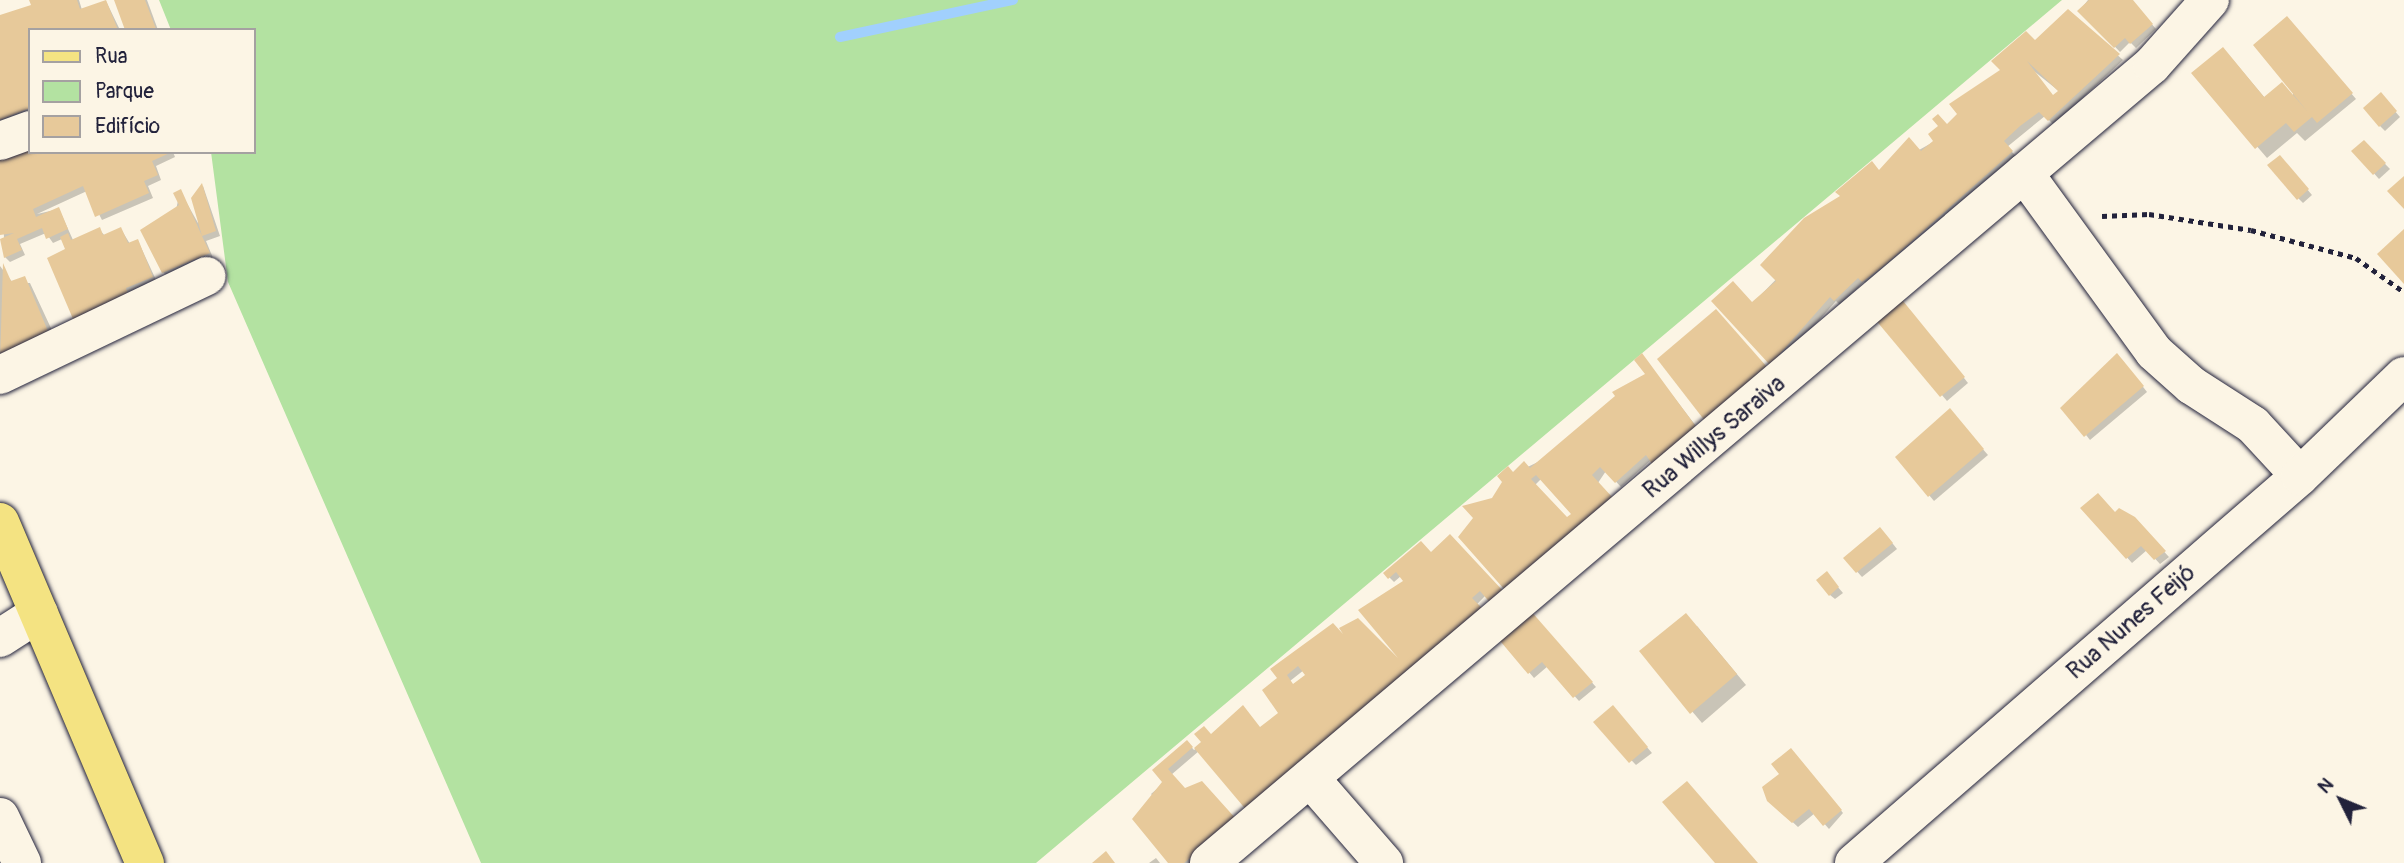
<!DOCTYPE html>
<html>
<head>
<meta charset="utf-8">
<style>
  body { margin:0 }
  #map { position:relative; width:2404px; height:863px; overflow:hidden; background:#fcf5e5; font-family:Pangolin,sans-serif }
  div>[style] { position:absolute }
  .green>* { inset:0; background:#b3e2a1 }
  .shadow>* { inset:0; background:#0003 }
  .stream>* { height:10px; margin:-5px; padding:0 5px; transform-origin:5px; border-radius:5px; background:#a1d0fd }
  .building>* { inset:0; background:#e7c99a }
  .path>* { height:4.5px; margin-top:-2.25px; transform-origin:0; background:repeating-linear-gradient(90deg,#22223b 0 5px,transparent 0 10px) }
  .roads { filter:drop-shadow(0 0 2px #22223b) drop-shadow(0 0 2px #22223b) }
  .minor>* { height:38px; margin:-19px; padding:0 19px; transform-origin:19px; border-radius:19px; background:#fcf5e5 }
  .major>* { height:38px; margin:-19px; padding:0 19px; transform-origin:19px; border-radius:19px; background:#f4e382 }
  span { translate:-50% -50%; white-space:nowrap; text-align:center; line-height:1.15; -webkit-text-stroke:6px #fcf5e5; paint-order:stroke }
  .street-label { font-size:24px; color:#22223b }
  .legend { position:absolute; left:28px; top:28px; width:228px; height:126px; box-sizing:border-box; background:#fcf5e5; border:2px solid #a5a1a1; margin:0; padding:9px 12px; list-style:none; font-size:21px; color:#22223b }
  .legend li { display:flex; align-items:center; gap:14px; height:35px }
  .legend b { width:35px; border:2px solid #a5a1a1 }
  .north { position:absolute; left:2306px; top:765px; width:70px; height:70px; -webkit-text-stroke:5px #fcf5e5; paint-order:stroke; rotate:313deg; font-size:19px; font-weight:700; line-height:28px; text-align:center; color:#22223b }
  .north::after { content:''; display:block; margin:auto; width:24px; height:32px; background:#22223b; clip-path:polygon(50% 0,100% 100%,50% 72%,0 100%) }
</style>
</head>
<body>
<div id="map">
  <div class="green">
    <div style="clip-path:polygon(159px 0,2062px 0,1036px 863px,481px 863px,228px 282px,211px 152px,254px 152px,254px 30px,171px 30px)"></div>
  </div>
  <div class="shadow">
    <div style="clip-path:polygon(31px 0,79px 0,82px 10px,106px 1px,120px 30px,30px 30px,30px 116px,0 129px,0 17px,33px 6px)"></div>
    <div style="clip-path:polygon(115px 0,147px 0,158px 30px,127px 30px)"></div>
    <div style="clip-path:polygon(2088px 0,2131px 0,2156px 29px,2136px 48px,2130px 42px,2120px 52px,2080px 10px)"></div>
    <div style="clip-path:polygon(evenodd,2068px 11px,2123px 60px,2054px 125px,2045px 116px,2007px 147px,2017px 157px,1868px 286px,1864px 282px,1840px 305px,1836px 301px,1776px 369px,1752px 304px,1880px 172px,1935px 141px,2068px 11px,2024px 63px,2060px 92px,2053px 97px,2024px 63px)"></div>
    <div style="clip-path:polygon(2292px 24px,2356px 99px,2305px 141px,2297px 133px,2267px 158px,2194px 73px,2233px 60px,2265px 98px,2293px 95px)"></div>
    <div style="clip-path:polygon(2385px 100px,2400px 117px,2385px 131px,2380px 126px)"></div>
    <div style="clip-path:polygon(2364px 142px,2390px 169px,2379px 179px,2354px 151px)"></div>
    <div style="clip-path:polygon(30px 152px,173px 152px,175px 157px,156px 166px,161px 180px,148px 186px,153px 198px,102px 220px,87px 191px,37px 214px,59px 209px,73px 240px,99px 229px,105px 236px,121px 229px,130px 244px,138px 241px,157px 282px,133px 302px,67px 250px,62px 239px,53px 243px,46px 233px,20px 244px,25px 255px,10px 262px,5px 257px,0 160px)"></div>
    <div style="clip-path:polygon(2284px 162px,2312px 195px,2303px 203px,2298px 198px)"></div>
    <div style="clip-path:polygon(203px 186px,220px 236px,206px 241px,213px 258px,168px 277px,163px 272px,180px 191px,198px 223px)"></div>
    <div style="clip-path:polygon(0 266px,13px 283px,30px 283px,63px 354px,0 376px)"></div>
    <div style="clip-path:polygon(1904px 303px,1968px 383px,1947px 401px,1876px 318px)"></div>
    <div style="clip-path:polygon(2122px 360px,2147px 392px,2090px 440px,2086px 435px)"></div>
    <div style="clip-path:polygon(evenodd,1673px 396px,1706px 439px,1651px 460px,1621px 487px,1606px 471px,1532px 581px,1493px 500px,1513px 474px,1673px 396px,1542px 478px,1574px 514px,1567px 520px,1535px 485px,1542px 478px)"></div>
    <div style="clip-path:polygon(1954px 416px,1988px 455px,1934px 501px,1897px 457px)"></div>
    <div style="clip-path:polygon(2083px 508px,2133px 518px,2169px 557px,2160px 564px,2147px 550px,2132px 563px)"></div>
    <div style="clip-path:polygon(1885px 534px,1897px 549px,1862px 577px,1845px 558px)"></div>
    <div style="clip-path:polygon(evenodd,1431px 554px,1486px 595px,1338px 746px,1199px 751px,1171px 775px,1205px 863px,1170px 863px,1162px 807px,1151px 794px,1165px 782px,1154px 770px,1187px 742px,1194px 750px,1211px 736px,1261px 728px,1278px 715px,1279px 679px,1273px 670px,1345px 639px,1402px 665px,1406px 581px,1401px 576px,1394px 582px,1386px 574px,1431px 554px,1304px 670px,1308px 675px,1294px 686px,1290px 681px,1304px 670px)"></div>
    <div style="clip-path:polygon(1831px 579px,1843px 593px,1835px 599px,1830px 595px)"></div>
    <div style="clip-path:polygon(1534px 617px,1596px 687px,1579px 701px,1548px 666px,1534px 678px,1498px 636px)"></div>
    <div style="clip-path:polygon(1697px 626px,1746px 685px,1702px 723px,1641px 651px)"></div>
    <div style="clip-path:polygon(1617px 712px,1652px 753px,1636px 765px,1595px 722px)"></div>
    <div style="clip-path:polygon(1796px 755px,1843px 813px,1829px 829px,1815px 813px,1798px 827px,1769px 800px)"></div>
    <div style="clip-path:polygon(1156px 858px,1160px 863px,1149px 863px)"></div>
  </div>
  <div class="stream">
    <div style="left:840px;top:37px;width:177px;rotate:-12.1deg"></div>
  </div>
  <div class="building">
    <div style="clip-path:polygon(29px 0,77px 0,80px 9px,106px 0,118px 30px,30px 30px,30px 108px,0 120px,0 15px,31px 5px)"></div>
    <div style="clip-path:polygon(114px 0,145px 0,156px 29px,165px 30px,125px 30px)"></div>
    <div style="clip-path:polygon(2089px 0,2133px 0,2153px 24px,2130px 44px,2125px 38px,2114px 48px,2077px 11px)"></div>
    <div style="clip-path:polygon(evenodd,2068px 9px,2120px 54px,2048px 121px,2039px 112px,2020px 126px,2004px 141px,2013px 151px,1885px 265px,1862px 282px,1858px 278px,1834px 301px,1830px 297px,1770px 365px,1711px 301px,1733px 281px,1752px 302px,1776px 281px,1760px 265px,1804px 218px,1840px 196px,1835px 192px,1872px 161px,1879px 170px,1909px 137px,1921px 151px,1933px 141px,1928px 134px,1938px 126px,1932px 119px,1938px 114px,1947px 124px,1957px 114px,1949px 104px,2000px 70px,1991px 61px,2026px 31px,2035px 40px,2068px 9px,2027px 61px,2047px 80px,2058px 91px,2053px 95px,2027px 61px)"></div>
    <div style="clip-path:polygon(2287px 16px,2353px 93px,2317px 123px,2312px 117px,2294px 132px,2286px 123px,2255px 149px,2191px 73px,2223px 47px,2264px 97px,2282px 82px,2307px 111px,2253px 45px)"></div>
    <div style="clip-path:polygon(2381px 92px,2397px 111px,2379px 127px,2363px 108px)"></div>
    <div style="clip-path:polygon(2364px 140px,2386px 163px,2373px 175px,2351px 151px)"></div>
    <div style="clip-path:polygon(30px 147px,30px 152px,172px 152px,152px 161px,158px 175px,144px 181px,149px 193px,95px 217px,83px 186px,33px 209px,36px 217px,59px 207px,68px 229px,46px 239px,42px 228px,17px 239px,22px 250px,4px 258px,0 239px,14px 233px,0 235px,0 159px)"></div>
    <div style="clip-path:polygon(2280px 155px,2309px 189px,2297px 200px,2267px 165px)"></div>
    <div style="clip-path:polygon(2404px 176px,2404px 209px,2387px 191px)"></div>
    <div style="clip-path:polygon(202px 183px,216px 231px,202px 236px,210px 253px,162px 273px,140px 230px,179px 205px,173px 193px,181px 189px,202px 236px,191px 198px)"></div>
    <div style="clip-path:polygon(100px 227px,103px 235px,121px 227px,128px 243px,138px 239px,153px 277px,126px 288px,129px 297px,76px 326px,47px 258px,65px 249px,60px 237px,68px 233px,71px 240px)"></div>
    <div style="clip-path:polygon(2404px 229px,2404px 284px,2377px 254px)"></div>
    <div style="clip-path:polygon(3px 263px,11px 281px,25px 276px,50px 336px,0 362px)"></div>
    <div style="clip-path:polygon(1899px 296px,1965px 377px,1940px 397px,1874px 318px)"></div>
    <div style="clip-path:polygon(1716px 309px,1767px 367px,1705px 421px,1657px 359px)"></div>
    <div style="clip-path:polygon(evenodd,1642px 353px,1697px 428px,1652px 464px,1646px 455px,1615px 483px,1600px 467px,1592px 475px,1613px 498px,1504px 589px,1458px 537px,1473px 518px,1462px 506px,1492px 498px,1502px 482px,1497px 476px,1508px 466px,1513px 472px,1524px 461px,1530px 468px,1615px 396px,1612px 392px,1645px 374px,1634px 360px,1642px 353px,1536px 475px,1571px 514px,1567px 517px,1531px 479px,1536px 475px)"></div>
    <div style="clip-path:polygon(2117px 353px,2144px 386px,2084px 437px,2060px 408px)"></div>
    <div style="clip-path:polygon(1950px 408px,1984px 449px,1928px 497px,1895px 457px)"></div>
    <div style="clip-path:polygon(2098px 493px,2115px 512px,2119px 508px,2135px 517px,2166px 551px,2154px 560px,2141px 546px,2126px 559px,2080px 508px)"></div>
    <div style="clip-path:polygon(1880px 527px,1893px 543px,1856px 573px,1843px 558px)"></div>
    <div style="clip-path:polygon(evenodd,1450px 534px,1505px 593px,1492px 605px,1480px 591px,1472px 598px,1485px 611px,1248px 812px,1194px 748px,1201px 742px,1194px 734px,1204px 726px,1211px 734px,1243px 705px,1260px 727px,1278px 713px,1262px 690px,1277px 678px,1270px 669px,1333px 623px,1343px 634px,1339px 628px,1358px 618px,1398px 658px,1358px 610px,1403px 581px,1396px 572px,1388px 579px,1383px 573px,1421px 541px,1431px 552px,1450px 534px,1298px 666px,1305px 675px,1293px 684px,1287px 675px,1298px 666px)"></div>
    <div style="clip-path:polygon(1827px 571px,1839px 587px,1829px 596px,1816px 580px)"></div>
    <div style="clip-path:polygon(1530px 610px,1593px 682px,1573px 698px,1542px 662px,1528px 674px,1496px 636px)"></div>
    <div style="clip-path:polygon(1686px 613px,1737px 674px,1690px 714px,1639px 651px)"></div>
    <div style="clip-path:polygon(1613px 705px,1648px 747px,1629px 763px,1593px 722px)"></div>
    <div style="clip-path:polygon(1187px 740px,1193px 747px,1168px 769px,1185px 788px,1202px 781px,1237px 820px,1184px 863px,1168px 863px,1132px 819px,1162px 782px,1152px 770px)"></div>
    <div style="clip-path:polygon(1791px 748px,1842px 810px,1823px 826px,1809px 809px,1792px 823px,1767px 801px,1762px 787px,1779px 774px,1771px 764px)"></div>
    <div style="clip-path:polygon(1687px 781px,1758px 863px,1715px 863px,1662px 802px)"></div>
    <div style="clip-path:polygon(1106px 851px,1115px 863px,1092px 863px)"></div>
  </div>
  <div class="path">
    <div style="left:2102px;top:216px;width:47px;rotate:-2.4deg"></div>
    <div style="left:2149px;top:214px;width:103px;rotate:8.9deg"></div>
    <div style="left:2251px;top:230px;width:109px;rotate:14.9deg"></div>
    <div style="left:2356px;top:258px;width:59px;rotate:35.3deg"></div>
  </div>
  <div class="roads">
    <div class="minor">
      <div style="left:0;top:141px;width:32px;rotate:-20deg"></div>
      <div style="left:2024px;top:173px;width:221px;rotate:54deg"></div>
      <div style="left:2154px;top:352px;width:50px;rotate:41.7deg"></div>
      <div style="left:2191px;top:385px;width:74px;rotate:32.8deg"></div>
      <div style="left:2253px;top:425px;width:69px;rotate:47.3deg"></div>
      <div style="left:0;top:375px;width:229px;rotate:-25.6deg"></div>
      <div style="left:0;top:638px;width:46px;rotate:-32.7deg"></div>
      <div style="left:1310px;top:778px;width:113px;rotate:49deg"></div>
      <div style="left:0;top:817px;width:51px;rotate:64.4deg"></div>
      <div style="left:1209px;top:863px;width:1235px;rotate:-40.24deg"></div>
      <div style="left:2152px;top:65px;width:87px;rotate:-48.3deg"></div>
      <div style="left:1854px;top:863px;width:590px;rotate:-40.95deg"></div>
      <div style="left:2300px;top:476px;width:144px;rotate:-43.9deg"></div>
    </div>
    <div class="major">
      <div style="left:0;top:522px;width:371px;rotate:67deg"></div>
    </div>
  </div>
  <div class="street-label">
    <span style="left:1714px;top:437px;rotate:-40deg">Rua Willys Saraiva</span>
    <span style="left:2131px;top:622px;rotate:-41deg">Rua Nunes Feijó</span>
  </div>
  <ul class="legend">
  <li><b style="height:9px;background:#f4e382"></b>Rua</li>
  <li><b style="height:19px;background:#b3e2a1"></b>Parque</li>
  <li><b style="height:19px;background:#e7c99a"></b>Edifício</li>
  </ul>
  <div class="north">N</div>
</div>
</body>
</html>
